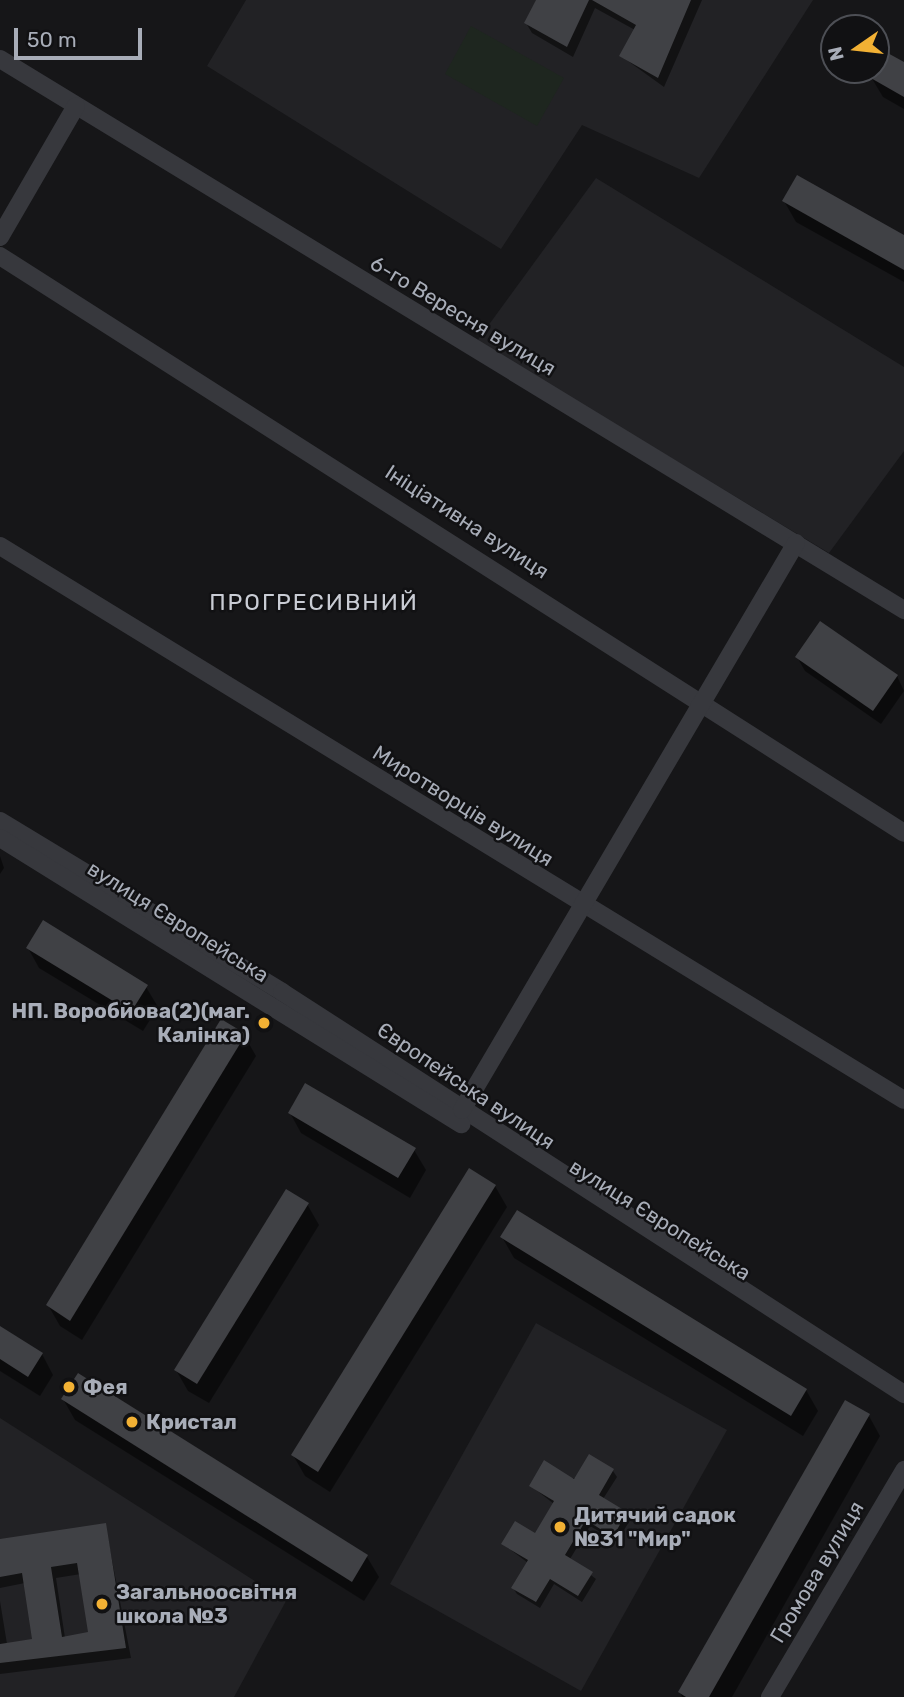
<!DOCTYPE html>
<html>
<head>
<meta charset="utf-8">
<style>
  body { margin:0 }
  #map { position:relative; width:904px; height:1697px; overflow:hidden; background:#161618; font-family:Rubik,sans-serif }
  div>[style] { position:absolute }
  .built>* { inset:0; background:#222225 }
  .green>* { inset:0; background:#1e261f }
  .shadow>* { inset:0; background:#0007 }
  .building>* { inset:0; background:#404145 }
  .minor>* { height:18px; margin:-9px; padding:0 9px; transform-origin:9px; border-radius:9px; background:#37383d }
  .dots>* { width:19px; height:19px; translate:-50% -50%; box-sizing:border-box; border:4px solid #111113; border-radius:50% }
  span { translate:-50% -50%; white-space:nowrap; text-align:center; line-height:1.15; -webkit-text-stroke:5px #111113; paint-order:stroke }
  .street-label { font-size:21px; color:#a8adb8 }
  .poi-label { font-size:21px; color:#a8adb8; font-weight:700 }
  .right { translate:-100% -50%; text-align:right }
  .left { translate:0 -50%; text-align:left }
  .neighbourhood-label { font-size:23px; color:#c9ccd4; letter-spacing:2px }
  .north { position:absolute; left:820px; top:14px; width:70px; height:70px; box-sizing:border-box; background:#111113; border:2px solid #4d4f55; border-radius:50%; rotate:256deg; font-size:19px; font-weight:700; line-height:28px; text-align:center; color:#a8adb8 }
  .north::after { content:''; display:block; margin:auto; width:24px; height:32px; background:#f2b134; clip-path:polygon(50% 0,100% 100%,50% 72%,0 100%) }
  .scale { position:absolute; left:14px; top:28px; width:128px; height:32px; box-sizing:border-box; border:4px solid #a8adb8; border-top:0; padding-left:9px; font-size:21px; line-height:24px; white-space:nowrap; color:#a8adb8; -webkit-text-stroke:5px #111113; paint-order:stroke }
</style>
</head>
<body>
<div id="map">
  <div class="built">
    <div style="clip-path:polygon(246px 0,813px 0,699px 178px,582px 125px,501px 249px,207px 66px)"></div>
    <div style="clip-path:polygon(596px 178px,904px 367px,904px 451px,829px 553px,477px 341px)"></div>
    <div style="clip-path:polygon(536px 1323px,727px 1430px,581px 1691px,390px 1584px)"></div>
    <div style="clip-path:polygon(0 1418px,286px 1601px,234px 1697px,0 1697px)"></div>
  </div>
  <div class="green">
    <div style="clip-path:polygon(471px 26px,564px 78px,537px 126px,445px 74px)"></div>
  </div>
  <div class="shadow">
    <div style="clip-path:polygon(538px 0,702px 0,664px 87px,621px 56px,635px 30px,595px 8px,573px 57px,532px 33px,526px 23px)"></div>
    <div style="clip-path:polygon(904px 64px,904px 109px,883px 97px,871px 77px)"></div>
    <div style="clip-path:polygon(784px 201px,904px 237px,904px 282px,796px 222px)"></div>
    <div style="clip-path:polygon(797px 657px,897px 676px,904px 691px,881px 724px,805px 671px)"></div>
    <div style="clip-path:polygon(0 856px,4px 868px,0 874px)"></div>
    <div style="clip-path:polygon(28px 948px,146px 987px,158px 1007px,143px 1031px,39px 968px)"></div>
    <div style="clip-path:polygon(244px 1035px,256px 1056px,82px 1340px,60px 1326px,48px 1305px)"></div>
    <div style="clip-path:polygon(290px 1113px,414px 1150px,426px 1170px,410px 1198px,301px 1133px)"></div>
    <div style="clip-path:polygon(495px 1186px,507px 1207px,330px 1492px,305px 1476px,293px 1455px)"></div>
    <div style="clip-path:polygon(307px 1204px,319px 1225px,209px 1403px,188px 1391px,176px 1370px)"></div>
    <div style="clip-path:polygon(502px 1237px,806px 1390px,818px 1411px,803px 1436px,514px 1258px)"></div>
    <div style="clip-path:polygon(0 1329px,42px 1354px,53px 1375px,40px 1396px,0 1371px)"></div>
    <div style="clip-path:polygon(78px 1375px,367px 1557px,379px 1577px,364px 1601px,75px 1420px,63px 1399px)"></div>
    <div style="clip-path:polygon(869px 1416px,880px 1436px,732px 1697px,682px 1697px,680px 1692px)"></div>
    <div style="clip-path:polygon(613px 1471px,617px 1477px,603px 1499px,630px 1520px,617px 1542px,590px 1526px,570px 1559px,596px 1579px,582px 1602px,554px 1584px,540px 1608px,517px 1594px,513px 1588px,528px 1563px,503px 1544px,535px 1536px,554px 1504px,531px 1486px)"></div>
    <div style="clip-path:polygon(evenodd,105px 1524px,131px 1658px,0 1674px,0 1601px,7px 1644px,35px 1640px,25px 1583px,0 1588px,0 1541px,105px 1524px,81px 1574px,90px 1634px,65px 1638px,56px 1578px,81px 1574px)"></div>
  </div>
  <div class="building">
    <div style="clip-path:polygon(536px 0,589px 0,567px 47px,524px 23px)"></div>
    <div style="clip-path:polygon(592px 0,691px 0,658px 78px,619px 56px,636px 25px)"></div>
    <div style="clip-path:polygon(884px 51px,904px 62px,904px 97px,869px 77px)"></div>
    <div style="clip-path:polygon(797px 175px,904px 235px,904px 270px,782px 201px)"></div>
    <div style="clip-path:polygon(820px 621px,898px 675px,873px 711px,795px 657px)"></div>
    <div style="clip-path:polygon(43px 920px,148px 985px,131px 1012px,26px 948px)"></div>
    <div style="clip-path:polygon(221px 1019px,246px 1034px,70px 1321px,46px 1305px)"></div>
    <div style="clip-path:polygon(305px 1083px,416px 1148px,398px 1178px,288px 1113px)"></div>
    <div style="clip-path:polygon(469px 1168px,496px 1185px,318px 1472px,291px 1455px)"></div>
    <div style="clip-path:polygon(286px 1189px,309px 1203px,197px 1384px,174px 1370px)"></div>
    <div style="clip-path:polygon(517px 1210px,807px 1389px,791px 1416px,500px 1237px)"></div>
    <div style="clip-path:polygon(0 1326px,43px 1353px,28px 1377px,0 1359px)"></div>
    <div style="clip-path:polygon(78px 1373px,368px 1555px,352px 1582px,61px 1399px)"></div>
    <div style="clip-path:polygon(845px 1400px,870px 1414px,709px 1697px,686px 1697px,678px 1692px)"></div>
    <div style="clip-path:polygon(589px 1454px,614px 1469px,599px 1495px,627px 1512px,613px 1537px,586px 1520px,565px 1555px,593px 1572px,578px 1596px,550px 1579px,536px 1602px,511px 1588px,528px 1560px,501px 1544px,515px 1521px,535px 1533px,554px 1501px,529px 1486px,544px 1460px,574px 1479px)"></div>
    <div style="clip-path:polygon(evenodd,106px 1523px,126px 1648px,0 1663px,0 1644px,32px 1639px,22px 1573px,0 1577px,0 1539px,106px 1523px,77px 1563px,88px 1632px,62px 1637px,51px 1567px,77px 1563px)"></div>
  </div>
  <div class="minor">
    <div style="left:0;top:59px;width:1059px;rotate:31.36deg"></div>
    <div style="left:0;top:237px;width:151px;rotate:-59.9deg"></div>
    <div style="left:0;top:256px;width:1072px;rotate:32.55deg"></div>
    <div style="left:0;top:546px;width:1060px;rotate:31.5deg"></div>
    <div style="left:0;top:821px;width:330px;rotate:31.2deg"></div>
    <div style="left:282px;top:992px;width:741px;rotate:32.87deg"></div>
    <div style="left:0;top:838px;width:543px;rotate:31.82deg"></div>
    <div style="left:462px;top:1110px;width:658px;rotate:-59.5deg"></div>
    <div style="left:770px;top:1697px;width:264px;rotate:-59.4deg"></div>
  </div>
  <div class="dots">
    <div style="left:264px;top:1023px;background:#f2b134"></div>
    <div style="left:69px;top:1387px;background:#f2b134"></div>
    <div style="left:132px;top:1422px;background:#f2b134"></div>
    <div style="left:560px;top:1527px;background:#f2b134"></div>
    <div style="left:102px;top:1604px;background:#f2b134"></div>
  </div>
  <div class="street-label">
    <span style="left:463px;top:316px;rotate:31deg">6-го Вересня вулиця</span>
    <span style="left:467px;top:522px;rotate:33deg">Ініціативна вулиця</span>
    <span style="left:463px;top:806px;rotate:32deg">Миротворців вулиця</span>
    <span style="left:178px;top:922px;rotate:32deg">вулиця Європейська</span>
    <span style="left:466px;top:1086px;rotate:34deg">Європейська вулиця</span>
    <span style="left:660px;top:1220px;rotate:32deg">вулиця Європейська</span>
    <span style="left:817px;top:1572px;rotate:-59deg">Громова вулиця</span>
  </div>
  <div class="poi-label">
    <span class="right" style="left:250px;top:1023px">НП. Воробйова(2)(маг.<br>Калінка)</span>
    <span class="left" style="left:83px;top:1387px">Фея</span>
    <span class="left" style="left:146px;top:1422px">Кристал</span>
    <span class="left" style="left:574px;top:1527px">Дитячий садок<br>№31 "Мир"</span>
    <span class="left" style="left:116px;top:1604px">Загальноосвітня<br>школа №3</span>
  </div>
  <div class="neighbourhood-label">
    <span style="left:314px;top:602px">ПРОГРЕСИВНИЙ</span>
  </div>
  <div class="north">N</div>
  <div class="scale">50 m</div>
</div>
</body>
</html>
